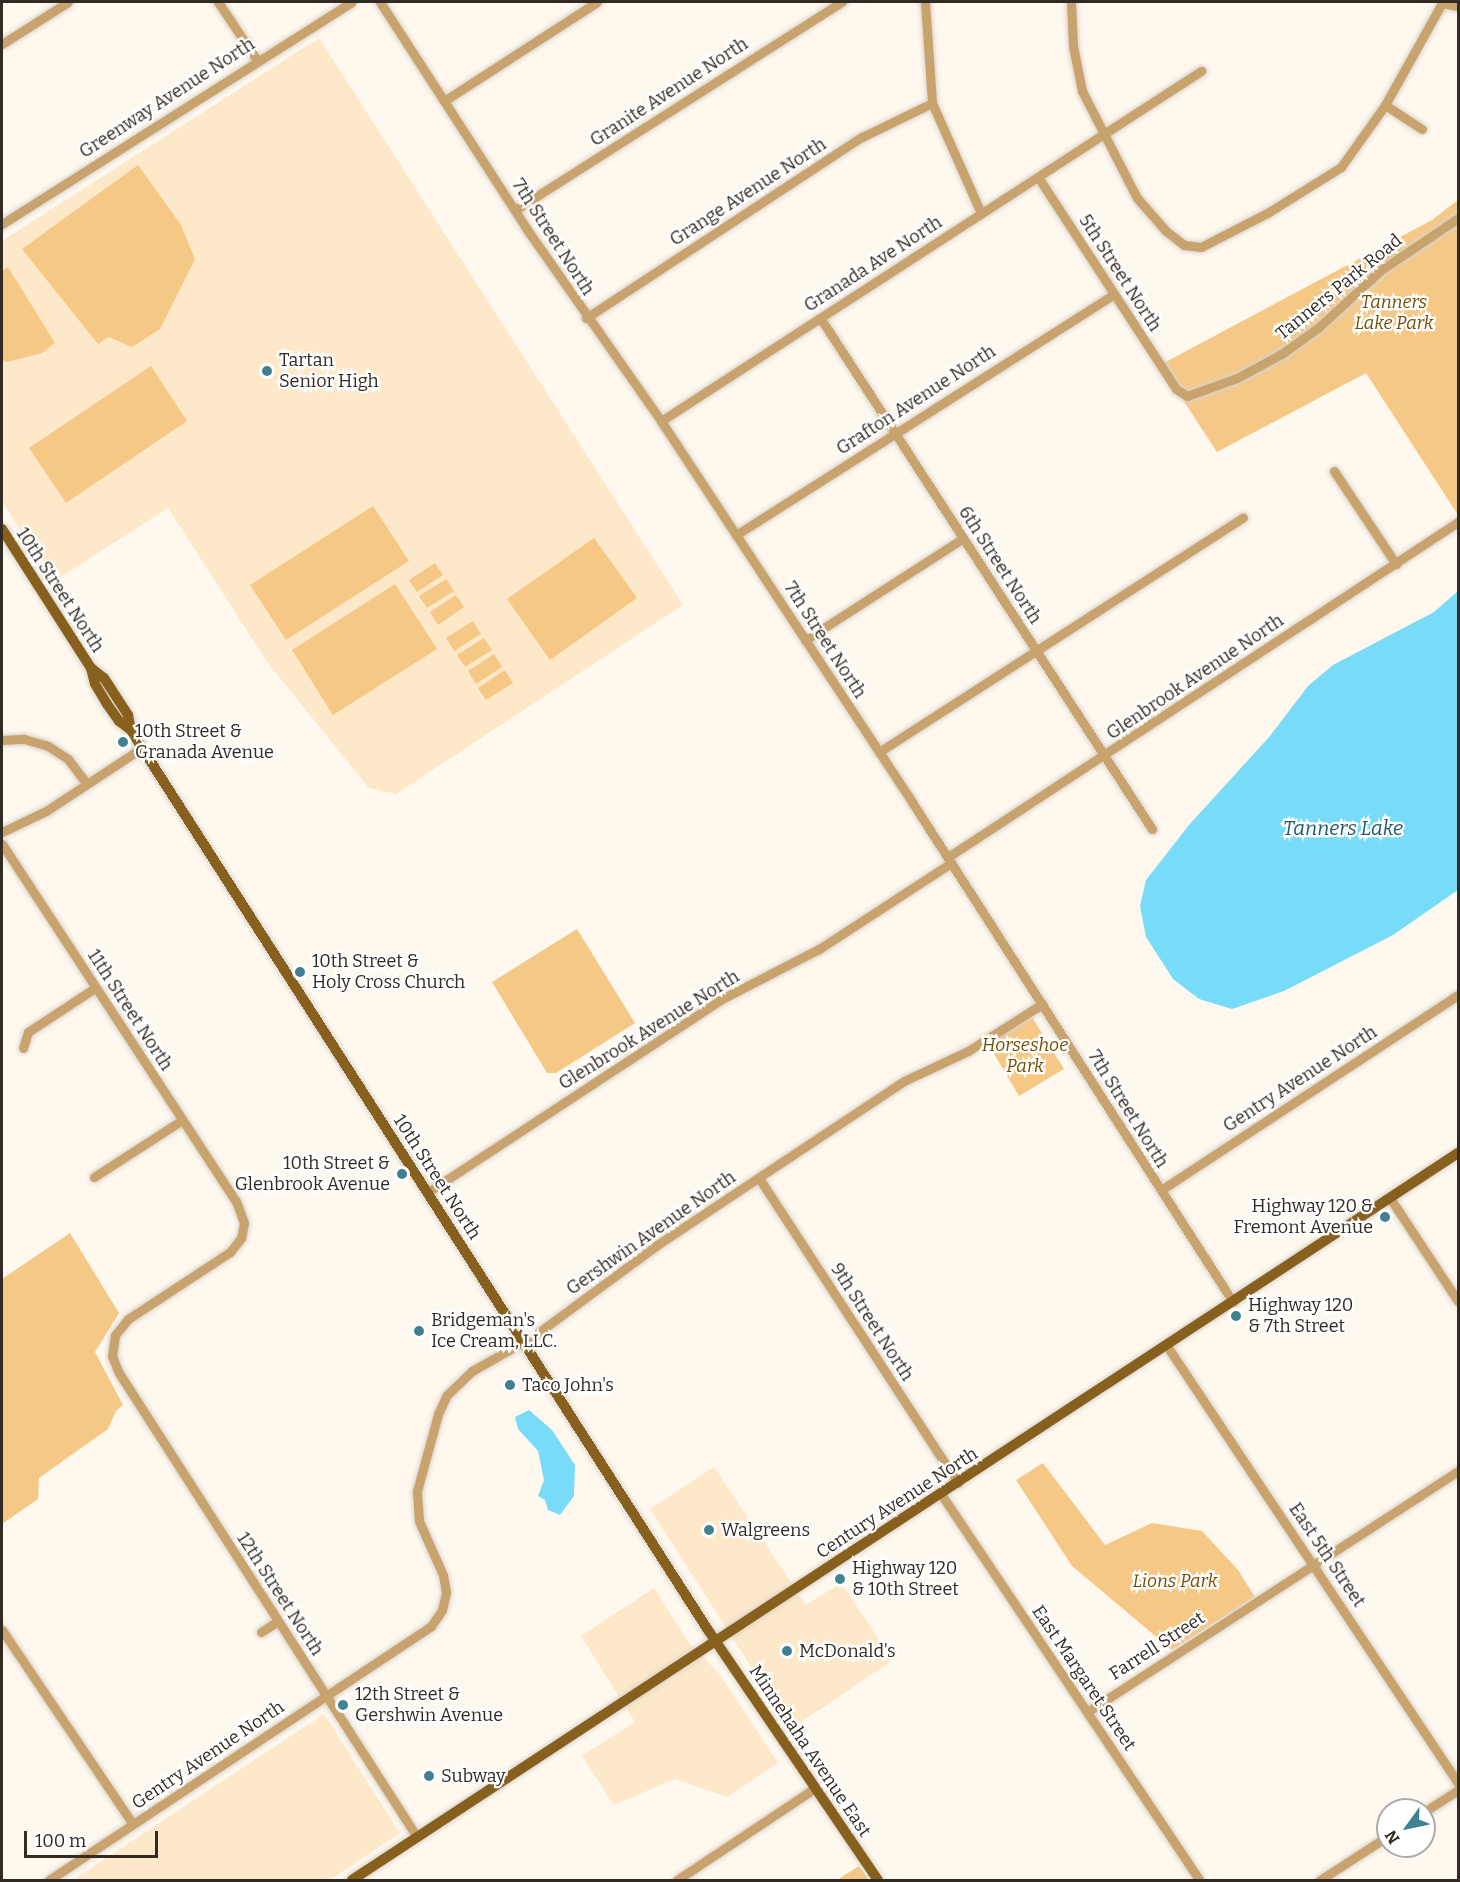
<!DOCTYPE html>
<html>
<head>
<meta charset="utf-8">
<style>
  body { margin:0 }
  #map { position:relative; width:1460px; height:1882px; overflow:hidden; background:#fef8ef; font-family:Bitter,serif }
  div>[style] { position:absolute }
  .built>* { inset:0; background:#fde8ca }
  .green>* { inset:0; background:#f5c886 }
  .water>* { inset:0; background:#78dbf7 }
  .roads { filter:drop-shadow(0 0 2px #d9d3ca) drop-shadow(0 0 2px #d9d3ca) }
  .minor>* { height:9px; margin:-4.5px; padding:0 4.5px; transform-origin:4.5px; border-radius:4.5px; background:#c8a36d }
  .major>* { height:10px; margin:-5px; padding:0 5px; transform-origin:5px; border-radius:5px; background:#87601e }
  .dots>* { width:16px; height:16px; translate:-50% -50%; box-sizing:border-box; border:3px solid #fff; border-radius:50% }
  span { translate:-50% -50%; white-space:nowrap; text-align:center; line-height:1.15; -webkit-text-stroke:4.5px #fff; paint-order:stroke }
  .street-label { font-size:18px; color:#322b23 }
  .park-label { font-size:18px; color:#734e03; font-style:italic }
  .poi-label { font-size:18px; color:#322b23 }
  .left { translate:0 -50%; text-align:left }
  .right { translate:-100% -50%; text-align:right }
  .water-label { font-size:20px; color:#225a69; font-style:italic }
  .frame { position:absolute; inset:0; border:3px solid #322b23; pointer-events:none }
  .north { position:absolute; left:1376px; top:1798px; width:60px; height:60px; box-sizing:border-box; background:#fff; border:2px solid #adaaa7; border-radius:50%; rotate:237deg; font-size:16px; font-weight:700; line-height:24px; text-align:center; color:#322b23 }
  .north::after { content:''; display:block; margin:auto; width:21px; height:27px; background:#3f8092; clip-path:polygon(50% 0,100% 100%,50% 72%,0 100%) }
  .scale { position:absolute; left:24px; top:1831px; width:134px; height:27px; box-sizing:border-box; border:3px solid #322b23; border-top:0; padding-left:8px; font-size:18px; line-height:21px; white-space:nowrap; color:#322b23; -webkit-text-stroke:4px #fff; paint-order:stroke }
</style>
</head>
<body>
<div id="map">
  <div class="built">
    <div style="clip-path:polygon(319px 38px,683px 605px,396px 794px,369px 788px,268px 663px,168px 508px,53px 582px,2px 501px,2px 241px)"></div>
    <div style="clip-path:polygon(714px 1467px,806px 1605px,841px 1583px,893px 1660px,791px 1729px,650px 1509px)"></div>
    <div style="clip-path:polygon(654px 1588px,689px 1643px,718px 1672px,778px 1763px,727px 1797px,675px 1779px,614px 1805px,582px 1756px,635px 1722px,581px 1636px)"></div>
    <div style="clip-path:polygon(324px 1714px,400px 1833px,330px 1880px,73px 1880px)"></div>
  </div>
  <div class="green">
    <div style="clip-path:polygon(138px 165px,181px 225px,195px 259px,160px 329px,132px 347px,109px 337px,98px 344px,22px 249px)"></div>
    <div style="clip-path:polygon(1458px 200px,1458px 515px,1366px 373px,1217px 452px,1160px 365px,1432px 220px)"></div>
    <div style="clip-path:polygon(8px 267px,55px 343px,42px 353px,7px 362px,2px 361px,2px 271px)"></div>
    <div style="clip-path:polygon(151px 366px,187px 421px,66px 503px,29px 448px)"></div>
    <div style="clip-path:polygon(373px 506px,409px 561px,286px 640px,250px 585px)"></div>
    <div style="clip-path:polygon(594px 538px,637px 598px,550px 660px,507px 599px)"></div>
    <div style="clip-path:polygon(435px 563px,443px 575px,417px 592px,409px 580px)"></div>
    <div style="clip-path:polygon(446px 579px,454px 591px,427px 608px,419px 596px)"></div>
    <div style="clip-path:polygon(395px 584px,437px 649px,333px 715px,292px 650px)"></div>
    <div style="clip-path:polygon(456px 595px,464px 607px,438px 625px,430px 612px)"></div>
    <div style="clip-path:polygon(473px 621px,481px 634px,454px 651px,446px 638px)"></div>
    <div style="clip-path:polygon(484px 638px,492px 650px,465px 667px,457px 655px)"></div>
    <div style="clip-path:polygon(494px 654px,502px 667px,476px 684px,468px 671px)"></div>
    <div style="clip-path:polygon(505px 670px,513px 683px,486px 700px,478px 688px)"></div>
    <div style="clip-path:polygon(577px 929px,635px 1023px,556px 1073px,547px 1073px,492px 982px)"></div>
    <div style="clip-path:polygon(1032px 1017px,1064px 1069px,1019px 1096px,988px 1044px)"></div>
    <div style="clip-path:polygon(70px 1233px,119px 1313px,95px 1352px,123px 1405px,116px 1411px,108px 1429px,39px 1478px,38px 1499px,2px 1524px,2px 1279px)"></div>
    <div style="clip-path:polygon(1043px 1463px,1105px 1545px,1152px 1523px,1202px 1531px,1238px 1570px,1255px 1597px,1172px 1650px,1072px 1566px,1016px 1480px)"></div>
    <div style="clip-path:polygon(859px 1866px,869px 1880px,837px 1880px)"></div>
  </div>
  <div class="water">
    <div style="clip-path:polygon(1458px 591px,1458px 890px,1393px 935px,1284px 991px,1232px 1009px,1199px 999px,1173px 979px,1146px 937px,1140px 906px,1146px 880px,1189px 825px,1270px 736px,1308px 686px,1333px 665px,1434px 612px)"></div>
    <div style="clip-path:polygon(529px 1410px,552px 1430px,575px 1465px,574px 1496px,560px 1515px,548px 1510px,545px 1500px,538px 1496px,544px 1480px,538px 1451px,518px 1429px,515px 1417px)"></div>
  </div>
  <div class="roads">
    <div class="minor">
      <div style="left:218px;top:2px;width:70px;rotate:56.1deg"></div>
      <div style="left:380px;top:2px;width:269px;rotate:57.1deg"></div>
      <div style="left:526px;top:228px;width:236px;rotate:55deg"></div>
      <div style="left:661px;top:421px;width:456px;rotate:56.6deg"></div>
      <div style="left:912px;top:802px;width:594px;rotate:57.3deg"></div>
      <div style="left:925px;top:2px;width:101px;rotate:86deg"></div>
      <div style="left:932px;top:103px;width:120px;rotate:66deg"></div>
      <div style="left:1071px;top:2px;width:44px;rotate:87.4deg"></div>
      <div style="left:1073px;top:46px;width:46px;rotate:78.7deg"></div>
      <div style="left:1082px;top:91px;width:120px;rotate:62.8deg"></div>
      <div style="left:1137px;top:198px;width:44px;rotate:48.7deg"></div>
      <div style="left:1166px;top:231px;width:23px;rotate:38deg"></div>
      <div style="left:1184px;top:245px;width:17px;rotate:7deg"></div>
      <div style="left:1201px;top:247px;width:76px;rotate:-27.2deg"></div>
      <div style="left:1269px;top:212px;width:85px;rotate:-32deg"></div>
      <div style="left:1341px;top:167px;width:76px;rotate:-54.6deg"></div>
      <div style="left:1385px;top:105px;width:117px;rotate:-60.8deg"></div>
      <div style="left:1442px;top:3px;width:16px;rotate:11deg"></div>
      <div style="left:2px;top:44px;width:78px;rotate:-32.5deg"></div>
      <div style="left:444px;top:101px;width:182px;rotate:-32.9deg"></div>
      <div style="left:1385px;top:105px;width:44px;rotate:33deg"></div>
      <div style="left:1038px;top:177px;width:253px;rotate:56.9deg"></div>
      <div style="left:1176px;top:389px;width:13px;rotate:32deg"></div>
      <div style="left:1187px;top:396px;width:53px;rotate:-19.8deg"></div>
      <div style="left:1237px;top:378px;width:52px;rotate:-28.5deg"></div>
      <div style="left:1283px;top:353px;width:44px;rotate:-35.8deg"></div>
      <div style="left:1319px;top:327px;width:84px;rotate:-42.6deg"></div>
      <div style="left:1381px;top:270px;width:93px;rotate:-34deg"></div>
      <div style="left:515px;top:210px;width:388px;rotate:-32.5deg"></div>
      <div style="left:2px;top:224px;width:414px;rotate:-32.4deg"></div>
      <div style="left:586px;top:318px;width:330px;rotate:-33.3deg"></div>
      <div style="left:862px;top:137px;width:78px;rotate:-25.9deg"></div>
      <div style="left:821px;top:319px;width:608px;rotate:57.02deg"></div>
      <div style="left:661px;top:421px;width:644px;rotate:-32.95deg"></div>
      <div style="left:1334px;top:471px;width:112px;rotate:56.3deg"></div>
      <div style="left:736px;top:535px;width:448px;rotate:-32.5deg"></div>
      <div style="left:805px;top:640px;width:188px;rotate:-32.8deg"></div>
      <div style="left:2px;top:740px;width:22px;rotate:-3deg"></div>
      <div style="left:24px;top:739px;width:25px;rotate:16deg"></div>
      <div style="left:48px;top:746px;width:24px;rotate:33deg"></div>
      <div style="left:68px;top:759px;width:31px;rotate:53deg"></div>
      <div style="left:879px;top:752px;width:433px;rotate:-32.8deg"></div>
      <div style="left:2px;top:832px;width:49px;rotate:-25.5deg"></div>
      <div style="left:46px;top:811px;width:115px;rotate:-33.3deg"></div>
      <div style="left:2px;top:844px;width:427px;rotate:56.8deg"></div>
      <div style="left:236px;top:1201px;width:23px;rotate:70deg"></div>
      <div style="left:244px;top:1223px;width:15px;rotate:101deg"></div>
      <div style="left:241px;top:1238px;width:18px;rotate:128deg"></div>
      <div style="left:230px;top:1252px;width:122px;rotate:146.7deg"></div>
      <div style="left:128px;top:1319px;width:21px;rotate:129deg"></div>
      <div style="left:115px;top:1335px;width:21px;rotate:98deg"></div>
      <div style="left:112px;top:1356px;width:18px;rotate:68deg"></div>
      <div style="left:119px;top:1373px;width:551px;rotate:57.29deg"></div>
      <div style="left:948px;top:857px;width:610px;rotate:-33.3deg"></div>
      <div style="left:23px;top:1048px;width:17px;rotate:-73deg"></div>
      <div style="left:28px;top:1032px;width:80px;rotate:-33.3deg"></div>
      <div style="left:94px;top:1177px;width:105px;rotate:-32.9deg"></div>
      <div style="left:759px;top:1178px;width:364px;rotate:56.9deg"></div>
      <div style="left:1161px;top:1190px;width:355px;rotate:-33.3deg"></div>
      <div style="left:428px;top:1192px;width:349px;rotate:-33.3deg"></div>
      <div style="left:720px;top:1000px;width:111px;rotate:-27.3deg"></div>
      <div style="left:819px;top:949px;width:158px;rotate:-33.1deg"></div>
      <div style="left:1390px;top:1198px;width:123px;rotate:56.6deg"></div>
      <div style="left:1167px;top:1346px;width:525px;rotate:56.34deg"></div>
      <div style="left:941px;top:1494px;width:464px;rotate:56.2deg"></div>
      <div style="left:2px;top:1630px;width:234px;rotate:56deg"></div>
      <div style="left:261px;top:1632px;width:20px;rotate:-33deg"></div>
      <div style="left:1087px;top:1712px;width:442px;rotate:-33deg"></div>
      <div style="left:1424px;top:1812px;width:40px;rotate:-32.9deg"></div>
      <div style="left:49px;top:1880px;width:459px;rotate:-33.6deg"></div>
      <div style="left:431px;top:1626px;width:19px;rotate:-55deg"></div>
      <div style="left:442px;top:1610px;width:18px;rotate:-77deg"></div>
      <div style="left:446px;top:1592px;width:17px;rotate:-100deg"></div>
      <div style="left:443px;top:1575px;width:59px;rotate:-114deg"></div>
      <div style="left:419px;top:1521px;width:30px;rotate:-94deg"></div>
      <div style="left:417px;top:1491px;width:80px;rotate:-74.7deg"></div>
      <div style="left:438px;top:1414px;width:21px;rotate:-65deg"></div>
      <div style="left:447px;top:1395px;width:35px;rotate:-44deg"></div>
      <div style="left:472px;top:1371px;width:73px;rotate:-29.7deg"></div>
      <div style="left:535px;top:1335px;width:152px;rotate:-36.4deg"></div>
      <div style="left:657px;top:1245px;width:296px;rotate:-33.6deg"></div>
      <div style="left:904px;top:1081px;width:71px;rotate:-25.1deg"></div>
      <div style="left:968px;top:1051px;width:88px;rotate:-32.4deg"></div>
      <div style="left:677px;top:1880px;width:166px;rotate:-33.7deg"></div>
      <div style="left:1320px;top:1880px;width:81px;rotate:-32.9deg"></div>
    </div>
    <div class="major">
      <div style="left:2px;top:529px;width:165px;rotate:57.4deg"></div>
      <div style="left:91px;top:668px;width:16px;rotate:76deg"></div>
      <div style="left:95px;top:684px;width:23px;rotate:59deg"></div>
      <div style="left:107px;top:704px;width:21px;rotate:55deg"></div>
      <div style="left:119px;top:721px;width:15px;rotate:37deg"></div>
      <div style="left:91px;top:668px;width:16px;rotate:38deg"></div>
      <div style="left:104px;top:678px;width:44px;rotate:57deg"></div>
      <div style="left:128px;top:715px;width:15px;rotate:79deg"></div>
      <div style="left:131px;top:730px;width:21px;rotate:59deg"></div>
      <div style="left:142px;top:748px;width:1048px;rotate:57.31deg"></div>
      <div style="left:708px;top:1630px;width:302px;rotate:55.8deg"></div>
      <div style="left:352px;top:1880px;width:1324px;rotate:-33.32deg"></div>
    </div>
  </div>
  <div class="dots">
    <div style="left:267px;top:371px;background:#3f8092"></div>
    <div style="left:123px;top:742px;background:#3f8092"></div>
    <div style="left:300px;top:972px;background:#3f8092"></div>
    <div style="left:402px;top:1174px;background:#3f8092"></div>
    <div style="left:1385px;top:1217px;background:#3f8092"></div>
    <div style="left:1236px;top:1316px;background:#3f8092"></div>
    <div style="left:419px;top:1331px;background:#3f8092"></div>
    <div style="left:510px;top:1385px;background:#3f8092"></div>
    <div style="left:709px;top:1530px;background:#3f8092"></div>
    <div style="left:840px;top:1579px;background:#3f8092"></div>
    <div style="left:787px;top:1651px;background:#3f8092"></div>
    <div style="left:343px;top:1705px;background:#3f8092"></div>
    <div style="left:429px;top:1776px;background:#3f8092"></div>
  </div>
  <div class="street-label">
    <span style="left:669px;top:92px;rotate:-33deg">Granite Avenue North</span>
    <span style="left:167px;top:98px;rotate:-33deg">Greenway Avenue North</span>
    <span style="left:748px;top:192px;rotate:-33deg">Grange Avenue North</span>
    <span style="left:553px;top:237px;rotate:57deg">7th Street North</span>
    <span style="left:873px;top:264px;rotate:-33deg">Granada Ave North</span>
    <span style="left:1120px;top:273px;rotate:57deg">5th Street North</span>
    <span style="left:1339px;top:287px;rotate:-39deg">Tanners Park Road</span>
    <span style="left:916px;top:400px;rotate:-33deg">Grafton Avenue North</span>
    <span style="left:1000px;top:565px;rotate:57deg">6th Street North</span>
    <span style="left:60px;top:590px;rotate:57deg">10th Street North</span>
    <span style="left:825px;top:640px;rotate:57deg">7th Street North</span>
    <span style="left:1195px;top:677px;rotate:-34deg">Glenbrook Avenue North</span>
    <span style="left:130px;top:1010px;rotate:57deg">11th Street North</span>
    <span style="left:649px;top:1030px;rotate:-32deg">Glenbrook Avenue North</span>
    <span style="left:1300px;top:1079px;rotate:-33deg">Gentry Avenue North</span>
    <span style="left:1128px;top:1109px;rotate:58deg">7th Street North</span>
    <span style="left:437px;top:1177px;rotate:57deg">10th Street North</span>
    <span style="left:651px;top:1233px;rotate:-35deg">Gershwin Avenue North</span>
    <span style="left:872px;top:1322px;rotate:57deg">9th Street North</span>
    <span style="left:897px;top:1503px;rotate:-33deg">Century Avenue North</span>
    <span style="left:1327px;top:1555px;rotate:56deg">East 5th Street</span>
    <span style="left:280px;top:1594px;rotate:57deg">12th Street North</span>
    <span style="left:1157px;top:1646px;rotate:-33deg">Farrell Street</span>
    <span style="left:1084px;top:1678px;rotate:56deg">East Margaret Street</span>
    <span style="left:810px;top:1751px;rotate:56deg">Minnehaha Avenue East</span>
    <span style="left:208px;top:1755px;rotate:-34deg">Gentry Avenue North</span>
  </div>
  <div class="park-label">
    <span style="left:1394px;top:313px">Tanners<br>Lake Park</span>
    <span style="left:1025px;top:1056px">Horseshoe<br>Park</span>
    <span style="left:1175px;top:1581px">Lions Park</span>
  </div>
  <div class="poi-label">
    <span class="left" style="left:279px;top:371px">Tartan<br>Senior High</span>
    <span class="left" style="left:135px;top:742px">10th Street &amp;<br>Granada Avenue</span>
    <span class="left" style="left:312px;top:972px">10th Street &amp;<br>Holy Cross Church</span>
    <span class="right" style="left:390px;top:1174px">10th Street &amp;<br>Glenbrook Avenue</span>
    <span class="right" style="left:1373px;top:1217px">Highway 120 &amp;<br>Fremont Avenue</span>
    <span class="left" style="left:1248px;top:1316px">Highway 120<br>&amp; 7th Street</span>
    <span class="left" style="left:431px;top:1331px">Bridgeman's<br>Ice Cream, LLC.</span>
    <span class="left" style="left:522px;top:1385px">Taco John's</span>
    <span class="left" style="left:721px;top:1530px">Walgreens</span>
    <span class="left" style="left:852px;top:1579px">Highway 120<br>&amp; 10th Street</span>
    <span class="left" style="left:799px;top:1651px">McDonald's</span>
    <span class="left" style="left:355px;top:1705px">12th Street &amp;<br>Gershwin Avenue</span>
    <span class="left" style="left:441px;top:1776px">Subway</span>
  </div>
  <div class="water-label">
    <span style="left:1343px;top:828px">Tanners Lake</span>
  </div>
  <div class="frame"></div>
  <div class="north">N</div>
  <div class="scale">100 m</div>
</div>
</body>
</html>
